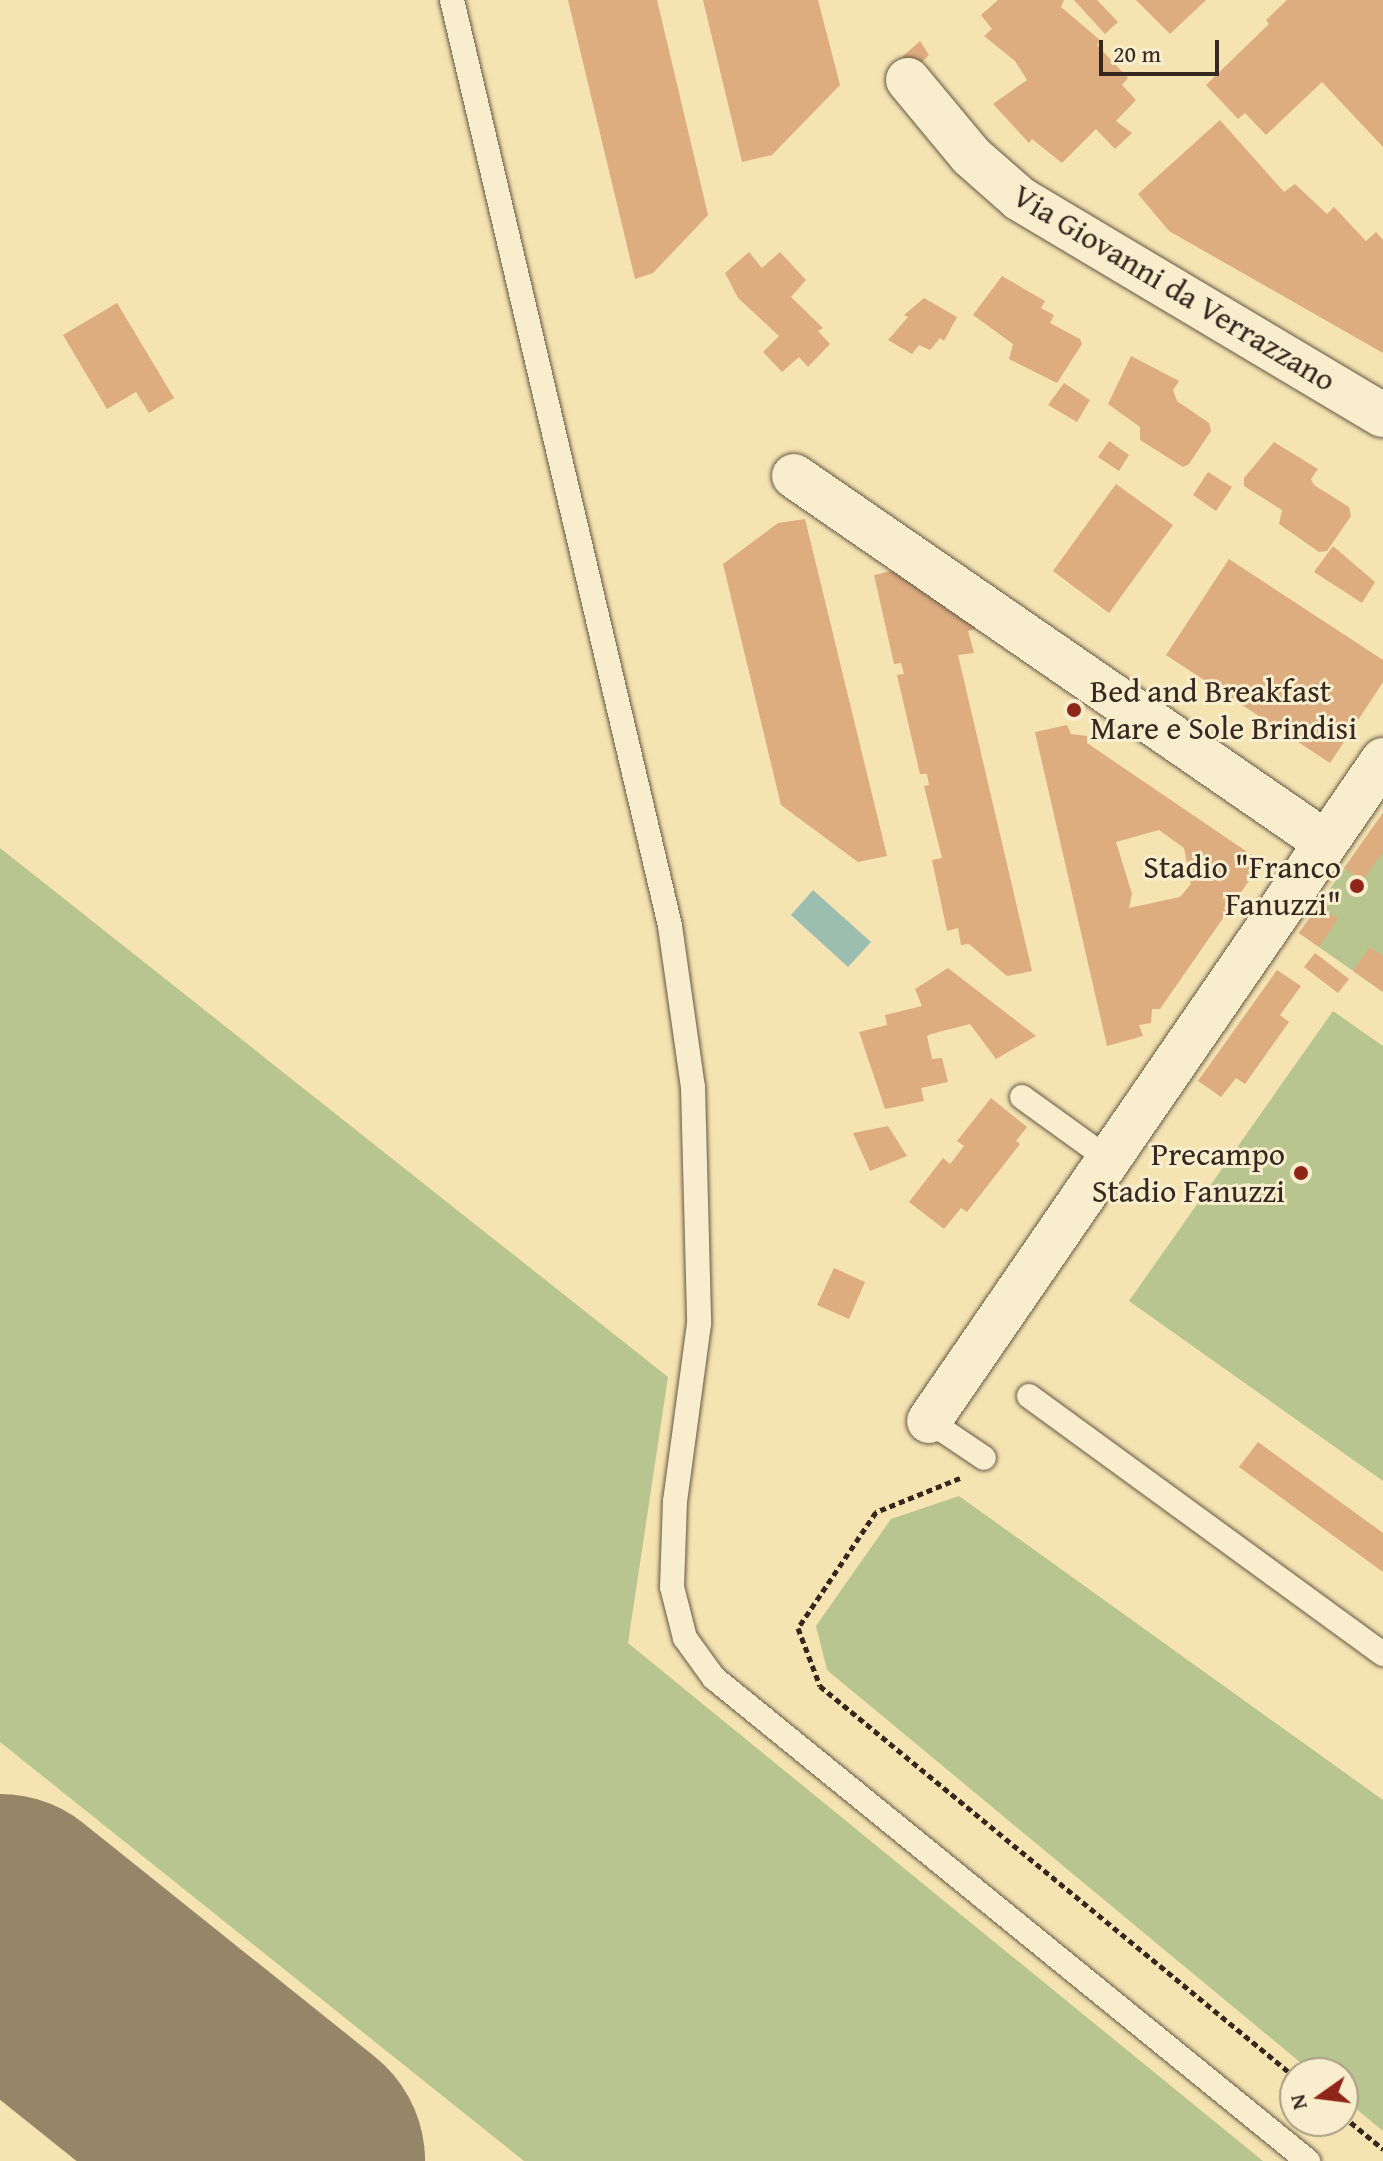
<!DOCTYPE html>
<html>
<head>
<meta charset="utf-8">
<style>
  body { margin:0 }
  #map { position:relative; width:1383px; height:2161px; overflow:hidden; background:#f5e4b2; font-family:"Gentium Book Plus",serif }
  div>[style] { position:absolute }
  .green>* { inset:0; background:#b8c58f }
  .water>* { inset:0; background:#9cbeb0 }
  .runway>* { height:268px; margin:-134px; padding:0 134px; transform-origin:134px; border-radius:134px; background:#968668 }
  .building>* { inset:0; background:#ddac7f }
  .path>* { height:5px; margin-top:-2.5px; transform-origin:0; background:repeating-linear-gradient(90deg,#36271f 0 6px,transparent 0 10px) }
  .roads { filter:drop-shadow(0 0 2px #665644) drop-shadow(0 0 2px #665644) }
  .lane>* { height:24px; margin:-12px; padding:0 12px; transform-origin:12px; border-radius:12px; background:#f8edcd }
  .street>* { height:44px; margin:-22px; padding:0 22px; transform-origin:22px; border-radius:22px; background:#f8edcd }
  .dots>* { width:22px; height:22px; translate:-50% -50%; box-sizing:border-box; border:4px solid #f8edcd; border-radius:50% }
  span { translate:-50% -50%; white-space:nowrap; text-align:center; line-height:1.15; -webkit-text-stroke:6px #f8edcd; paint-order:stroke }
  .street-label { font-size:32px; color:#36271f }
  .poi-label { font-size:32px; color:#36271f }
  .left { translate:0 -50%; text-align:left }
  .right { translate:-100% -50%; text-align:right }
  .north { position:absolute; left:1279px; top:2057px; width:80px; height:80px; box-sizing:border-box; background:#f8edcd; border:2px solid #aa9e87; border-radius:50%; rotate:256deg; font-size:22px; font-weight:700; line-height:32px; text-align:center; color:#36271f }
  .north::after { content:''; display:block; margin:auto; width:28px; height:36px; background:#8f2418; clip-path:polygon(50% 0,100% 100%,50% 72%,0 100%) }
  .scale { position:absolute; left:1099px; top:40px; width:120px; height:36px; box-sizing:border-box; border:4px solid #36271f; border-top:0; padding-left:10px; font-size:24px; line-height:28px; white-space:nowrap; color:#36271f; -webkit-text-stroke:6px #f8edcd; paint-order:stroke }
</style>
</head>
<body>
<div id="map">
  <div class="green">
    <div style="clip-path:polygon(1383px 813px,1383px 992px,1299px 933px)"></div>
    <div style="clip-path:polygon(0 848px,668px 1377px,628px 1643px,1263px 2161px,524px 2161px,0 1742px)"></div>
    <div style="clip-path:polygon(1333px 1011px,1383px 1046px,1383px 1481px,1129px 1301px)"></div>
    <div style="clip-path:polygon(959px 1496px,1383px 1800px,1383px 2131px,1343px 2098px,1343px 2073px,1313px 2073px,827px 1670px,816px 1626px,891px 1519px)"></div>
  </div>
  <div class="water">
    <div style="clip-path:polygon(813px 890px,871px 942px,848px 967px,791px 915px)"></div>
  </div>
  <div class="runway">
    <div style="left:0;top:1928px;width:373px;rotate:38.7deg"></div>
  </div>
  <div class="building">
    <div style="clip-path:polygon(568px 0,657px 0,708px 215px,653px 273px,635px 279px)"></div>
    <div style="clip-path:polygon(703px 0,818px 0,840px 85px,772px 155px,742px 162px)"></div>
    <div style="clip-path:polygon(998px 0,1064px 0,1061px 7px,1101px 41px,1097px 45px,1128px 78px,1122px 85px,1136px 100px,1116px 121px,1132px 133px,1115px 149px,1096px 129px,1062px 163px,1032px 139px,1029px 143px,993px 104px,1027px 80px,1015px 61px,984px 36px,992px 29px,981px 15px)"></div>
    <div style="clip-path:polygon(1074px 0,1097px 0,1118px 22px,1105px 34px)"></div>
    <div style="clip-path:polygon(1136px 0,1206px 0,1170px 34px)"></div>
    <div style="clip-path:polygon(1287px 0,1383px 0,1383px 147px,1322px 82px,1266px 135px,1245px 113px,1238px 119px,1206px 85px,1269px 24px,1266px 20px)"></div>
    <div style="clip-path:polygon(920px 41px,929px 55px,914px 70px,902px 57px)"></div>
    <div style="clip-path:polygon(1220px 120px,1284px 192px,1295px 184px,1327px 214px,1334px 207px,1366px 241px,1376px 232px,1383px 240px,1383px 353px,1169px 231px,1138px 194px)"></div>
    <div style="clip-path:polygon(749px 252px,762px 268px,780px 252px,806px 280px,791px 297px,823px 328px,818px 331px,830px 344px,808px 367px,799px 357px,782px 372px,763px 352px,779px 336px,738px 298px,725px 273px)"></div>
    <div style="clip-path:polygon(1002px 276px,1045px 301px,1041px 308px,1054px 315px,1050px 323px,1080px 339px,1082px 344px,1057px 383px,1009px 359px,1013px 344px,973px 315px)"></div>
    <div style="clip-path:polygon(924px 298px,957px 317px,944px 341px,940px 338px,930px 350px,919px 345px,912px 354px,888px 340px,908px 317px,904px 315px)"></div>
    <div style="clip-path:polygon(117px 303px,174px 398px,149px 413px,136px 392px,107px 409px,63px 335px)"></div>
    <div style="clip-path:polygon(1131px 356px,1179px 381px,1173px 390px,1177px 401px,1209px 423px,1211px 431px,1189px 464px,1183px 467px,1140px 440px,1140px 427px,1108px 404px)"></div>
    <div style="clip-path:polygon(1064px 383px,1090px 400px,1077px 422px,1048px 405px)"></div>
    <div style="clip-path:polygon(1109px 441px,1129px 455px,1119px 471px,1098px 457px)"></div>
    <div style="clip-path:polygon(1274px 442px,1318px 469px,1311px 479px,1314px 485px,1349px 507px,1351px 516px,1327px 551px,1319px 552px,1279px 524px,1282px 510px,1244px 486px,1244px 478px)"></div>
    <div style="clip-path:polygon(1208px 472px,1232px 487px,1216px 511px,1193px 495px)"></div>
    <div style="clip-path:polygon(1116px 484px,1173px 525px,1109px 613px,1053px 571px)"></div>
    <div style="clip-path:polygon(805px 519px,887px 856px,858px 862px,781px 805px,723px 564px,778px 523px)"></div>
    <div style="clip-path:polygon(1333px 546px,1375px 582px,1362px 603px,1314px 572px)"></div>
    <div style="clip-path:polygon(1229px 559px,1383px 660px,1383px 682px,1330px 763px,1166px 655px)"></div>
    <div style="clip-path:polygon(905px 568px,972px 609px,975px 629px,968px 631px,974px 653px,958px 655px,1032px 971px,1007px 976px,969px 944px,961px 945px,958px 928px,947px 931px,932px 860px,942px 858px,924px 786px,929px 785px,927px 774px,920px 774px,897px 675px,904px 674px,901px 663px,894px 664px,874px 575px)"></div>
    <div style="clip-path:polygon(evenodd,1067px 725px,1071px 734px,1087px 736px,1087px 743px,1262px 862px,1160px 1009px,1152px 1009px,1151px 1023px,1139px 1025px,1143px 1036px,1107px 1046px,1035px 732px,1067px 725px,1159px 830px,1184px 848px,1191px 884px,1180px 897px,1129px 908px,1132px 894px,1116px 842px,1159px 830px)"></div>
    <div style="clip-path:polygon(1383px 813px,1383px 852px,1362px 881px,1344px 868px)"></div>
    <div style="clip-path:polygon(1319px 905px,1338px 919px,1319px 947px,1299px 933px)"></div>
    <div style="clip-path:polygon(1370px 947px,1383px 956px,1383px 992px,1353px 971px)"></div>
    <div style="clip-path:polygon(1315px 953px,1349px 979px,1338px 993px,1304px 967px)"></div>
    <div style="clip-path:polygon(948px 968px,1036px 1036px,996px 1059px,970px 1024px,931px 1034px,927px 1036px,932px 1059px,942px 1058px,948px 1082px,921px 1088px,924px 1101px,885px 1109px,859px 1032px,887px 1025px,885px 1015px,922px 1006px,915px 989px)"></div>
    <div style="clip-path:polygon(1277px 970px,1301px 986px,1280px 1015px,1289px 1022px,1245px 1084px,1236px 1078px,1221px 1097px,1198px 1081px)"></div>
    <div style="clip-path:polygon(991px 1098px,1027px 1127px,1016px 1141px,1020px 1144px,967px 1212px,961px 1208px,944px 1229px,909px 1202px,943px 1158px,950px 1164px,964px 1146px,957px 1141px)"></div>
    <div style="clip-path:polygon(888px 1126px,907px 1156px,870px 1171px,853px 1133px)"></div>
    <div style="clip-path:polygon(834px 1268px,865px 1282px,849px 1319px,817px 1305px)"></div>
    <div style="clip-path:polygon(1258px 1442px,1383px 1533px,1383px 1572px,1239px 1467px)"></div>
  </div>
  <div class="path">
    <div style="left:960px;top:1478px;width:91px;rotate:158deg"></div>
    <div style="left:876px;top:1512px;width:140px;rotate:123.9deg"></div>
    <div style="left:798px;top:1628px;width:62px;rotate:69.2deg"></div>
    <div style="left:820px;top:1686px;width:615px;rotate:39.46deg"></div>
    <div style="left:1343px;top:2116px;width:52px;rotate:39.5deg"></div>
  </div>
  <div class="roads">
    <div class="lane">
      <div style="left:452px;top:0;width:951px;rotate:76.75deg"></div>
      <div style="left:670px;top:926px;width:163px;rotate:81.9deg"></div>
      <div style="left:693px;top:1087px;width:237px;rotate:88.5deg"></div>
      <div style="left:699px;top:1324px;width:179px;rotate:97.7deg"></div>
      <div style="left:675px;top:1501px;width:86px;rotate:92deg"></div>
      <div style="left:672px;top:1587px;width:53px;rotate:75.7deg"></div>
      <div style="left:685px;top:1638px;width:49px;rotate:54.1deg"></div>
      <div style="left:714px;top:1678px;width:766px;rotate:39.12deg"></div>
      <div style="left:1022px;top:1097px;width:106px;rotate:35.8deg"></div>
      <div style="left:1029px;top:1396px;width:438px;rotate:36.1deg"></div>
      <div style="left:929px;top:1421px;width:66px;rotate:33.9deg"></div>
    </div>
    <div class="street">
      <div style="left:908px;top:80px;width:99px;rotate:50.3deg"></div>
      <div style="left:971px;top:156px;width:65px;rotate:41.3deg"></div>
      <div style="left:1020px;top:199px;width:422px;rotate:30.8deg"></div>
      <div style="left:794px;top:476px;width:645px;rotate:34.58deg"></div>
      <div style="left:929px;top:1421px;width:802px;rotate:-55.52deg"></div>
    </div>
  </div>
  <div class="dots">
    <div style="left:1074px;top:710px;background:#8f2418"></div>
    <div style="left:1357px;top:886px;background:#8f2418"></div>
    <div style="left:1301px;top:1173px;background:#8f2418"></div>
  </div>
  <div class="street-label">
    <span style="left:1174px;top:288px;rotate:31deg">Via Giovanni da Verrazzano</span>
  </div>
  <div class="poi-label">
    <span class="left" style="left:1090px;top:710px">Bed and Breakfast<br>Mare e Sole Brindisi</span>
    <span class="right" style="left:1341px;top:886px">Stadio "Franco<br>Fanuzzi"</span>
    <span class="right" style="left:1285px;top:1173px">Precampo<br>Stadio Fanuzzi</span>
  </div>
  <div class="north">N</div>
  <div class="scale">20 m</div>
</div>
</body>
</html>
